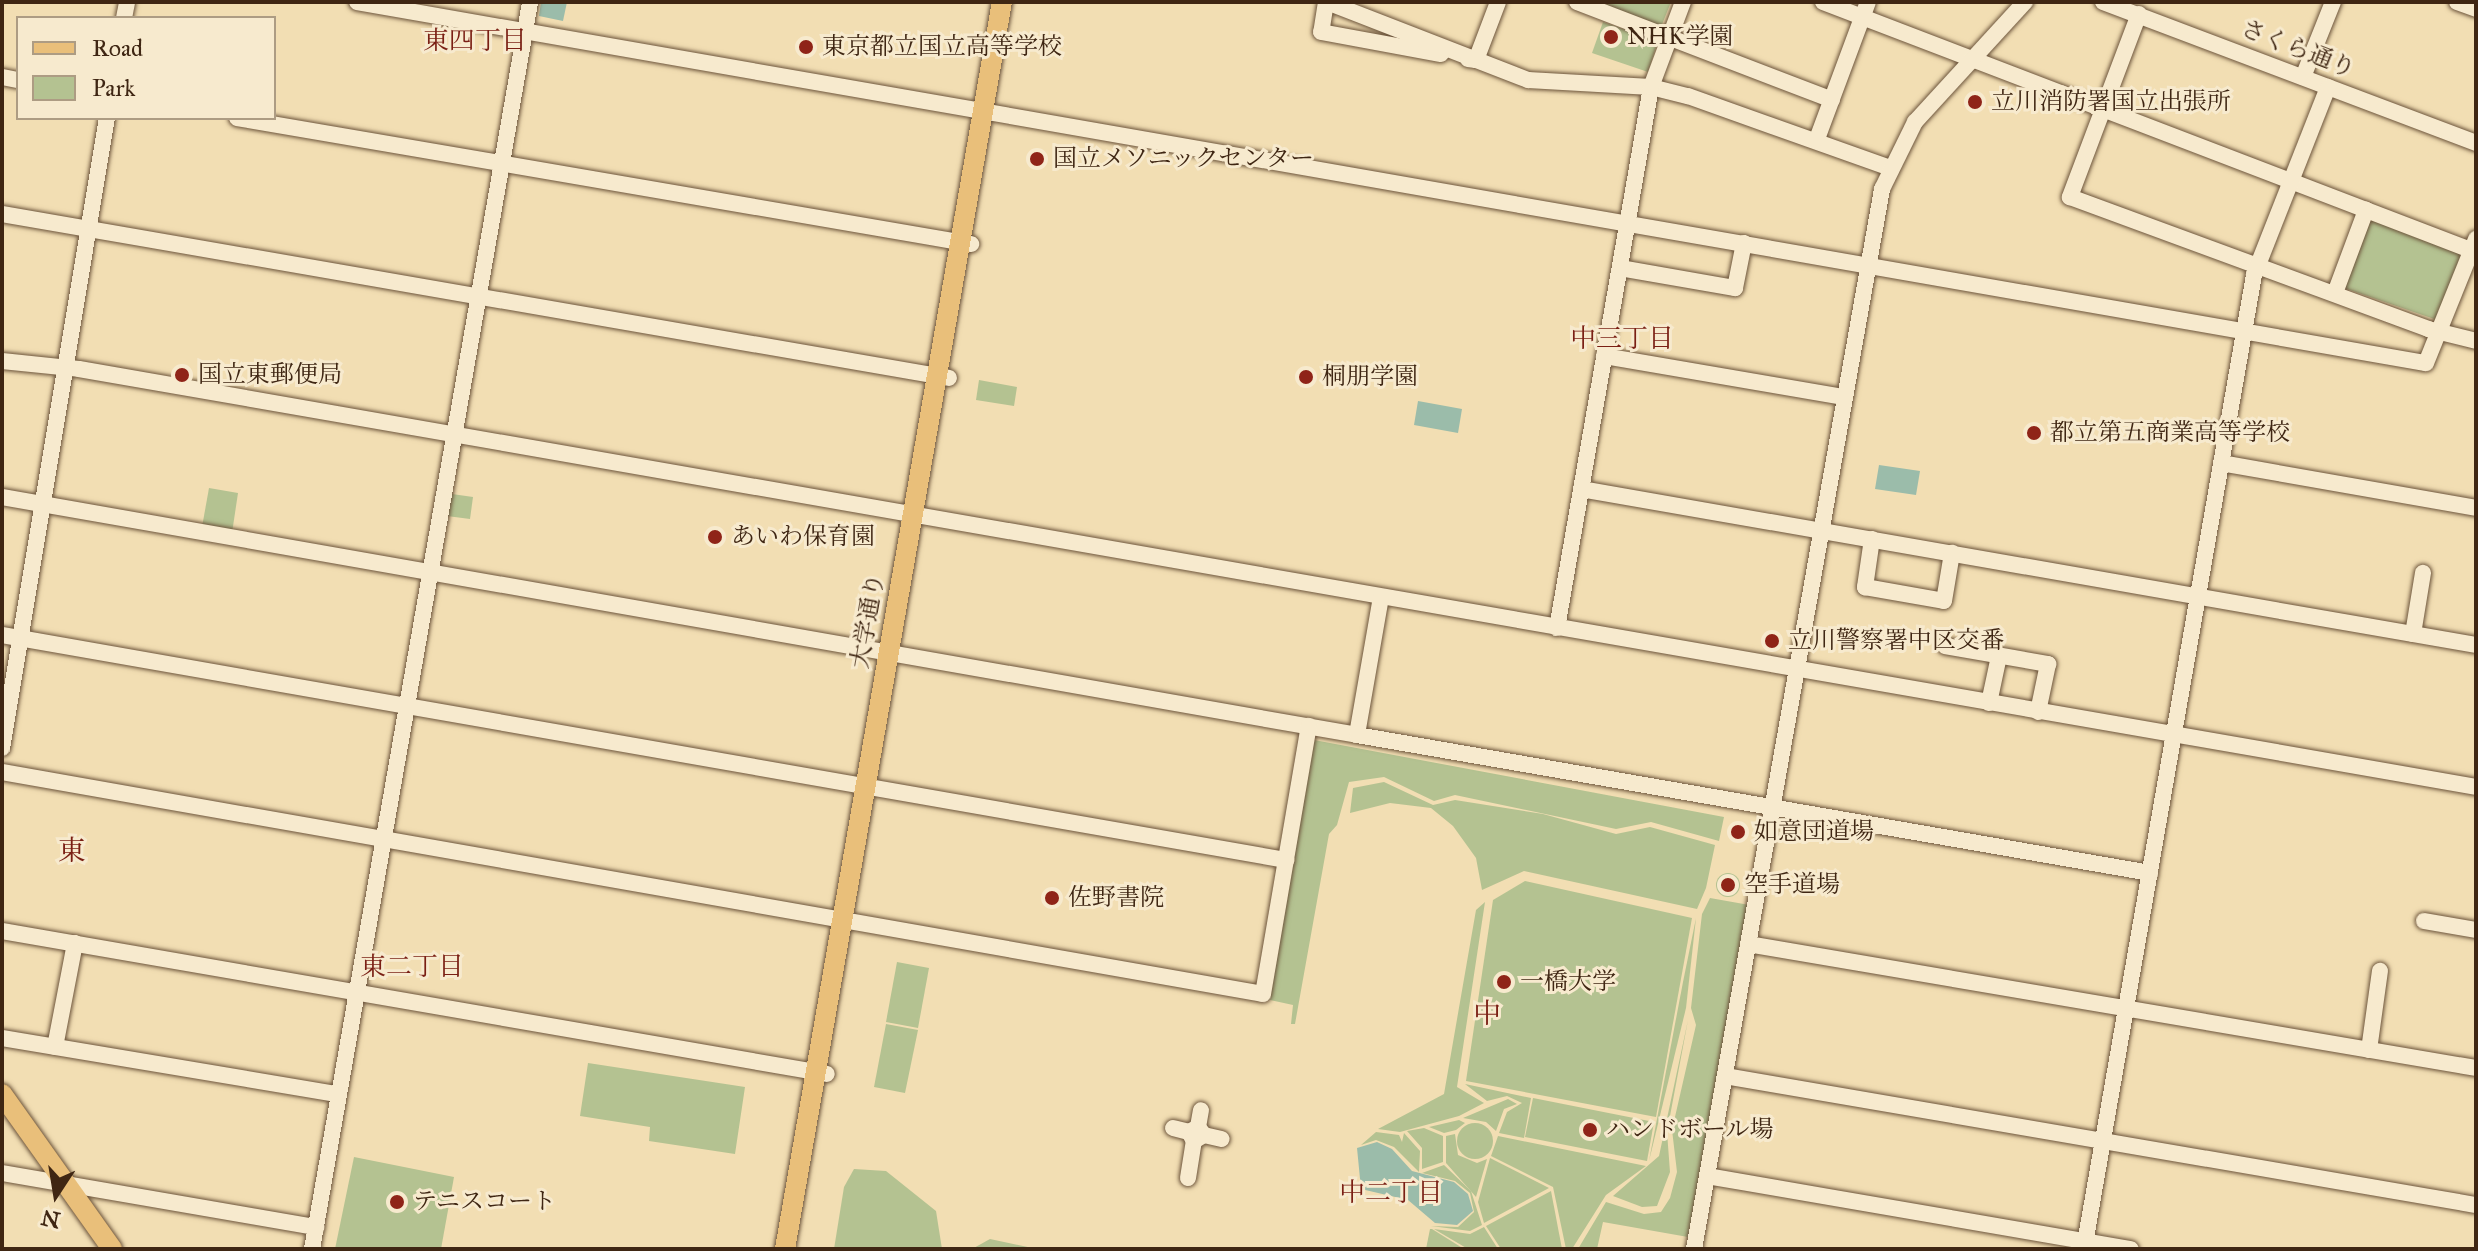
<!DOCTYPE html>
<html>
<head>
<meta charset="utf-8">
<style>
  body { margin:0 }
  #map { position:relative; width:2478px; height:1251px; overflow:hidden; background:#f2deb3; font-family:"IM FELL Great Primer","Noto Serif JP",serif }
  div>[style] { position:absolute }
  .green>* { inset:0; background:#b4c291 }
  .round { border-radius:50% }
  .water>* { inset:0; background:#9bbcaa }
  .roads { filter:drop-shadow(0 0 2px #6c543b) drop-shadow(0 0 2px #6c543b) }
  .minor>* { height:16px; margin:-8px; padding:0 8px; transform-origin:8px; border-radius:8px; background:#f7eace }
  .major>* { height:20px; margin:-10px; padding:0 10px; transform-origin:10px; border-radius:10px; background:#e9bf7a }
  .dots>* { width:22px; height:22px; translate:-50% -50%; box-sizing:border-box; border:4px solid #f7eace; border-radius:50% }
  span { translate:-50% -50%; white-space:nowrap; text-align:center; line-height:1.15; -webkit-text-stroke:6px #f7eace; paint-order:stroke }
  .poi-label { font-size:24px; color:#3f2613 }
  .left { translate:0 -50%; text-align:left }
  .street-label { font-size:24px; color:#3f2613 }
  .neighbourhood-label { font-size:26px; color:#7a1f14 }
  .quarter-label { font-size:28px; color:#7a1f14 }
  .frame { position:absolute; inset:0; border:4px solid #3f2613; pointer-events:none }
  .legend { position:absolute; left:16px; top:16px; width:260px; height:104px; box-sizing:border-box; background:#f7eace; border:2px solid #ad9c83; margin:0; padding:10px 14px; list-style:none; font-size:24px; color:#3f2613 }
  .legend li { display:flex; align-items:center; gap:16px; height:40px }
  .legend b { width:40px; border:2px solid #ad9c83 }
  .north { position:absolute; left:16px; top:1155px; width:80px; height:80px; -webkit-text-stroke:6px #f7eace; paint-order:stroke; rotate:192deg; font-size:22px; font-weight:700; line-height:32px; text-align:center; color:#3f2613 }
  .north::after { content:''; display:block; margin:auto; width:28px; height:36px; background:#3f2613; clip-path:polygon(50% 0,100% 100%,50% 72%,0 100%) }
</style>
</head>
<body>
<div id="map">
  <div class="green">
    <div style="clip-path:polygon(1597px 2px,1671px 2px,1661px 27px)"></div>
    <div style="clip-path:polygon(1603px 22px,1658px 41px,1648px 72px,1592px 53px)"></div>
    <div style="clip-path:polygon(2372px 214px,2467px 251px,2440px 321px,2344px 288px)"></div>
    <div style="clip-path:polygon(979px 380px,1017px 387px,1014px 406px,976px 400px)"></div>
    <div style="clip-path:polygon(209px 488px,238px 493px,232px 533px,202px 527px)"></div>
    <div style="clip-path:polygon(452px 494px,473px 497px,470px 519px,447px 516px)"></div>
    <div style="clip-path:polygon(1314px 740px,1724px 817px,1719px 841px,1651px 822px,1616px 829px,1455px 795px,1434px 801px,1384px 777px,1349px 782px,1337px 825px,1329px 834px,1295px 1024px,1291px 1024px,1293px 1005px,1266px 999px)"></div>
    <div style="clip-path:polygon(1384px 782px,1433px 805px,1455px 800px,1543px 814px,1616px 834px,1650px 827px,1715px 845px,1706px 888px,1697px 909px,1524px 871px,1482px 890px,1476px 858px,1453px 826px,1431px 808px,1390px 803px,1350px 813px,1353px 788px)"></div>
    <div class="round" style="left:1729px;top:823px;width:18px;height:18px"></div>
    <div class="round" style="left:1716px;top:873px;width:24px;height:24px"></div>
    <div style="clip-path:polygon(1525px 881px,1692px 918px,1656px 1117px,1466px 1081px,1493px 900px)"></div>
    <div style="clip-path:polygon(1710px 898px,1755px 906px,1688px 1237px,1603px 1222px,1597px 1249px,1578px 1249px,1606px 1202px,1644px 1214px,1661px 1212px,1670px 1198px,1677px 1172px,1672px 1130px,1696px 1025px,1691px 1008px,1702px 914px)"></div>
    <div style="clip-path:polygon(1485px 902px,1457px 1087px,1484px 1103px,1459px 1116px,1400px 1132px,1378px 1129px,1444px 1094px,1476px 910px)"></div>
    <div style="clip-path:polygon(1696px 918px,1686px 1008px,1649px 1161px,1683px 982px)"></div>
    <div style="clip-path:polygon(897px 962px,929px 968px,918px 1028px,886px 1022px)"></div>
    <div style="clip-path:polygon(1688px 1020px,1667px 1132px,1670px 1172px,1657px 1206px,1642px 1207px,1613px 1196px,1659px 1156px)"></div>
    <div style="clip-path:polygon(886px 1024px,918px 1030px,905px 1093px,874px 1087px)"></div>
    <div style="clip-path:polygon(588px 1063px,745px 1087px,735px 1154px,649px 1141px,650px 1127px,580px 1116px)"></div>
    <div style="clip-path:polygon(1465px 1084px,1531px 1098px,1524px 1138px,1499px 1133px,1507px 1112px,1522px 1103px,1507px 1096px,1487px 1101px)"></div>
    <div style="clip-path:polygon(1533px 1098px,1654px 1122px,1647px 1161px,1525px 1137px)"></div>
    <div style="clip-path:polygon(1508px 1099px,1517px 1104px,1504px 1109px,1496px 1131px,1486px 1122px,1463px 1118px)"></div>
    <div style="clip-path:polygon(1459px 1120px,1465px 1123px,1456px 1130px,1444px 1133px,1429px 1127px)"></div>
    <div class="round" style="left:1457px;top:1123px;width:36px;height:36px"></div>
    <div style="clip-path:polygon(1424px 1128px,1443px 1136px,1443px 1162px,1422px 1169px,1422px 1148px,1407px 1131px)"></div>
    <div style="clip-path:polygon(1376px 1132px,1399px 1135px,1402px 1142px,1404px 1133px,1420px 1151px,1419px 1172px,1394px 1147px,1376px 1140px,1361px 1145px)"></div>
    <div style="clip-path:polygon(1455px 1134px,1458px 1155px,1477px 1163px,1487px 1159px,1476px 1197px,1446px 1163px,1446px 1136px)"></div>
    <div style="clip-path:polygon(1498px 1136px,1646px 1166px,1606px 1195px,1572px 1249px,1566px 1249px,1553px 1187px,1491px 1156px)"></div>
    <div style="clip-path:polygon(354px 1157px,454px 1177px,441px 1249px,335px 1249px)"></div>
    <div style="clip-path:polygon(1490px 1158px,1549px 1188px,1484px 1223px,1478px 1202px)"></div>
    <div style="clip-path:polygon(1444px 1165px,1471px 1191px,1482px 1225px,1470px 1231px,1431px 1226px,1458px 1227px,1474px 1212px,1470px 1193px,1455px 1181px,1422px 1173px)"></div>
    <div style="clip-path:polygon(854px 1169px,886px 1171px,936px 1211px,942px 1249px,834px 1249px,844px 1187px)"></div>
    <div style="clip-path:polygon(1551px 1191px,1562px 1249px,1501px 1249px,1486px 1226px)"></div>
    <div style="clip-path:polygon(1484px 1227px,1498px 1249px,1468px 1249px,1434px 1229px,1470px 1234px)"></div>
    <div style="clip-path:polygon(1430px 1229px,1432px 1229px,1464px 1249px,1426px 1249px)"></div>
    <div style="clip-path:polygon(990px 1239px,1037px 1249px,972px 1249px)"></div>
  </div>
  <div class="water">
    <div style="clip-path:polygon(541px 2px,567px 2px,563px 21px,539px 16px)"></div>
    <div style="clip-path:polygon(1418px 401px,1462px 409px,1458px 433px,1414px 425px)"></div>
    <div style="clip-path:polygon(1879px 465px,1920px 471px,1916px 495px,1875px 489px)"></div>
    <div style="clip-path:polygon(1377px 1142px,1392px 1149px,1412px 1171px,1454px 1182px,1468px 1194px,1473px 1211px,1457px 1225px,1435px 1223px,1408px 1200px,1361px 1189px,1357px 1148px)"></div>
  </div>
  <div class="roads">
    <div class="minor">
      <div style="left:357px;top:2px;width:2100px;rotate:9.9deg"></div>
      <div style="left:2426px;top:363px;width:134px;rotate:-68deg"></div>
      <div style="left:1326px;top:2px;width:30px;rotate:99deg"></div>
      <div style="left:1321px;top:32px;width:122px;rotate:10.4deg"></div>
      <div style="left:1327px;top:2px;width:216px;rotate:21.2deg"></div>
      <div style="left:1528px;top:80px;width:123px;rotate:3.3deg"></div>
      <div style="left:1651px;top:87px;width:38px;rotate:14deg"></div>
      <div style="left:1688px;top:96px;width:214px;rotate:19.6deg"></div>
      <div style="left:1577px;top:2px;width:273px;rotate:21deg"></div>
      <div style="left:1823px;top:2px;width:699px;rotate:20.95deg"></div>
      <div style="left:2103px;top:2px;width:399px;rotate:20.7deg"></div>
      <div style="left:2457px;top:2px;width:20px;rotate:20deg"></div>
      <div style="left:2139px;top:14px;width:196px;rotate:110.7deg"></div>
      <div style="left:2070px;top:197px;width:382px;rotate:20.2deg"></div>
      <div style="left:2428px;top:329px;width:49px;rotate:14deg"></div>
      <div style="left:124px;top:18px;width:16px;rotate:-79deg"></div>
      <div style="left:1468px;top:59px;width:8px;rotate:7deg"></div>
      <div style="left:1476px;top:60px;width:62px;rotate:-69.2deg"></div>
      <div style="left:2px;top:77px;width:16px;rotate:11deg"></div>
      <div style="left:2303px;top:77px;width:81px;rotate:-68.2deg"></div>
      <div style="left:237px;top:118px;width:745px;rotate:9.74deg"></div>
      <div style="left:1817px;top:139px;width:146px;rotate:-69.6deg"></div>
      <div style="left:2px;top:214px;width:961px;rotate:9.82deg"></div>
      <div style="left:1620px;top:268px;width:117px;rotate:9.9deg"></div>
      <div style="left:1735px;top:288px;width:46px;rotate:-78.7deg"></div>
      <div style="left:2335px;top:293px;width:89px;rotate:-69.5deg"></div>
      <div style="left:1604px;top:356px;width:243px;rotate:9.7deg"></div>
      <div style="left:2px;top:361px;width:77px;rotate:5.9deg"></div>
      <div style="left:79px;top:369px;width:2433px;rotate:9.89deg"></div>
      <div style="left:2221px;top:463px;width:259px;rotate:10deg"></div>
      <div style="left:1581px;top:489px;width:908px;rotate:9.89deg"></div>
      <div style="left:2px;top:497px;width:1376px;rotate:9.96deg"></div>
      <div style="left:1872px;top:539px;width:49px;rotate:98.3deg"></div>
      <div style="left:1865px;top:587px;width:80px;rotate:10deg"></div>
      <div style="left:1944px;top:601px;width:49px;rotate:-80.5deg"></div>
      <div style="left:1381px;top:597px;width:140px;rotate:99.9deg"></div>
      <div style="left:1357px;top:735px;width:805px;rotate:9.87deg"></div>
      <div style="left:1557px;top:628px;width:549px;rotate:-80.14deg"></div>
      <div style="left:1651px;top:87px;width:91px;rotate:-69.4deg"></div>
      <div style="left:2413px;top:634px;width:62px;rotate:-80.7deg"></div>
      <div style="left:2px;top:635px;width:1304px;rotate:9.94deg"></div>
      <div style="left:1945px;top:646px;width:105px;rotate:9.9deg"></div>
      <div style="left:2048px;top:664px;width:49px;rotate:101.8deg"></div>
      <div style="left:1989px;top:703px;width:48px;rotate:-78deg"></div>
      <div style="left:2px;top:748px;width:639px;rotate:-80.54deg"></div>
      <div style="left:2px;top:772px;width:1280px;rotate:9.98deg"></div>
      <div style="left:1263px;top:994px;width:272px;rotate:-80.3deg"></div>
      <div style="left:2424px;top:921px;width:53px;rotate:9.8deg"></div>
      <div style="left:2px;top:931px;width:837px;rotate:9.83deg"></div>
      <div style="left:1748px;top:944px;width:738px;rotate:9.67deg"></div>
      <div style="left:2px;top:1038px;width:341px;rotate:9.5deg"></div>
      <div style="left:55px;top:1047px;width:106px;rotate:-79.1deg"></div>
      <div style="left:2369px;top:1050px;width:80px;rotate:-82.1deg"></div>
      <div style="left:1725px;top:1076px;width:762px;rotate:9.75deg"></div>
      <div style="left:1198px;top:1127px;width:17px;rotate:-80deg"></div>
      <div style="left:1173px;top:1128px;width:16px;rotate:14deg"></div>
      <div style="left:1204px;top:1135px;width:18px;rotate:13deg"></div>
      <div style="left:2px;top:1173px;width:319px;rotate:9.8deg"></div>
      <div style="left:1707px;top:1176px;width:430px;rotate:9.8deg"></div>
      <div style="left:1188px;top:1178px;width:37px;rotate:-81deg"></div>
      <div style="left:1194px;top:1141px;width:10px;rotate:-119deg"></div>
      <div style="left:1189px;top:1132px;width:10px;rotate:-29deg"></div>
      <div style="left:1198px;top:1127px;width:10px;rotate:53deg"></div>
      <div style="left:1204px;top:1135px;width:12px;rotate:149deg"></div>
      <div style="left:312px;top:1249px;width:1266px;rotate:-80.08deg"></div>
      <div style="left:1694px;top:1249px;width:1077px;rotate:-79.94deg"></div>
      <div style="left:1882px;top:189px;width:75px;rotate:-63.8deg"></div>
      <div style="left:1915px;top:122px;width:163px;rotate:-47.5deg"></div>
      <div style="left:2084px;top:1249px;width:989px;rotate:-80.1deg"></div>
      <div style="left:2254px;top:275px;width:202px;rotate:-68.5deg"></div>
    </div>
    <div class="major">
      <div style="left:2px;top:1094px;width:190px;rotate:54.6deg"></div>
      <div style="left:785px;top:1249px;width:1266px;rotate:-80.13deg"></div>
    </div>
  </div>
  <div class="dots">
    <div style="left:1611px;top:37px;background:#8f2418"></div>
    <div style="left:806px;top:47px;background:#8f2418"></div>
    <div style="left:1975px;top:102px;background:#8f2418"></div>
    <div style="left:1037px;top:159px;background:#8f2418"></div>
    <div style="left:182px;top:375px;background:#8f2418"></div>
    <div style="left:1306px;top:377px;background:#8f2418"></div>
    <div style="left:2034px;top:433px;background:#8f2418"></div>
    <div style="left:715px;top:537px;background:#8f2418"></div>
    <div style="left:1772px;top:641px;background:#8f2418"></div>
    <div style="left:1738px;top:832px;background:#8f2418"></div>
    <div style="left:1728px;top:885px;background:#8f2418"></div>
    <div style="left:1052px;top:898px;background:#8f2418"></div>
    <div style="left:1504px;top:982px;background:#8f2418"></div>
    <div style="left:1590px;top:1130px;background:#8f2418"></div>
    <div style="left:397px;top:1202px;background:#8f2418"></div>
  </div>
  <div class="poi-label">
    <span class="left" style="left:1627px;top:37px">NHK学園</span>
    <span class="left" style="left:822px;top:47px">東京都立国立高等学校</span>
    <span class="left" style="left:1991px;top:102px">立川消防署国立出張所</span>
    <span class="left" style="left:1053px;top:159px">国立メソニックセンター</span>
    <span class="left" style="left:198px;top:375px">国立東郵便局</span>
    <span class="left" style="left:1322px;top:377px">桐朋学園</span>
    <span class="left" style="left:2050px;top:433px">都立第五商業高等学校</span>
    <span class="left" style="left:731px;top:537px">あいわ保育園</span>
    <span class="left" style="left:1788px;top:641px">立川警察署中区交番</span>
    <span class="left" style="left:1754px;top:832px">如意団道場</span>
    <span class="left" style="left:1744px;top:885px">空手道場</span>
    <span class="left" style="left:1068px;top:898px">佐野書院</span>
    <span class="left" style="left:1520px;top:982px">一橋大学</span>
    <span class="left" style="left:1606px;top:1130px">ハンドボール場</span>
    <span class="left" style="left:413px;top:1202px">テニスコート</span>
  </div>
  <div class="street-label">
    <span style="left:2298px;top:49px;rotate:21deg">さくら通り</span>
    <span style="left:868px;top:621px;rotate:-80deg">大学通り</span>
  </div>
  <div class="neighbourhood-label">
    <span style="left:475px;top:41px">東四丁目</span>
    <span style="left:1622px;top:339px">中三丁目</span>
    <span style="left:412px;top:967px">東二丁目</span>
    <span style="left:1391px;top:1193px">中二丁目</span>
  </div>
  <div class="quarter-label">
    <span style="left:72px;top:851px">東</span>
    <span style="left:1487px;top:1014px">中</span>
  </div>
  <div class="frame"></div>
  <ul class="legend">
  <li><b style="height:10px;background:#e9bf7a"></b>Road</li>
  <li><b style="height:22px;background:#b4c291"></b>Park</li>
  </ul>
  <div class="north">N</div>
</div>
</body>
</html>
